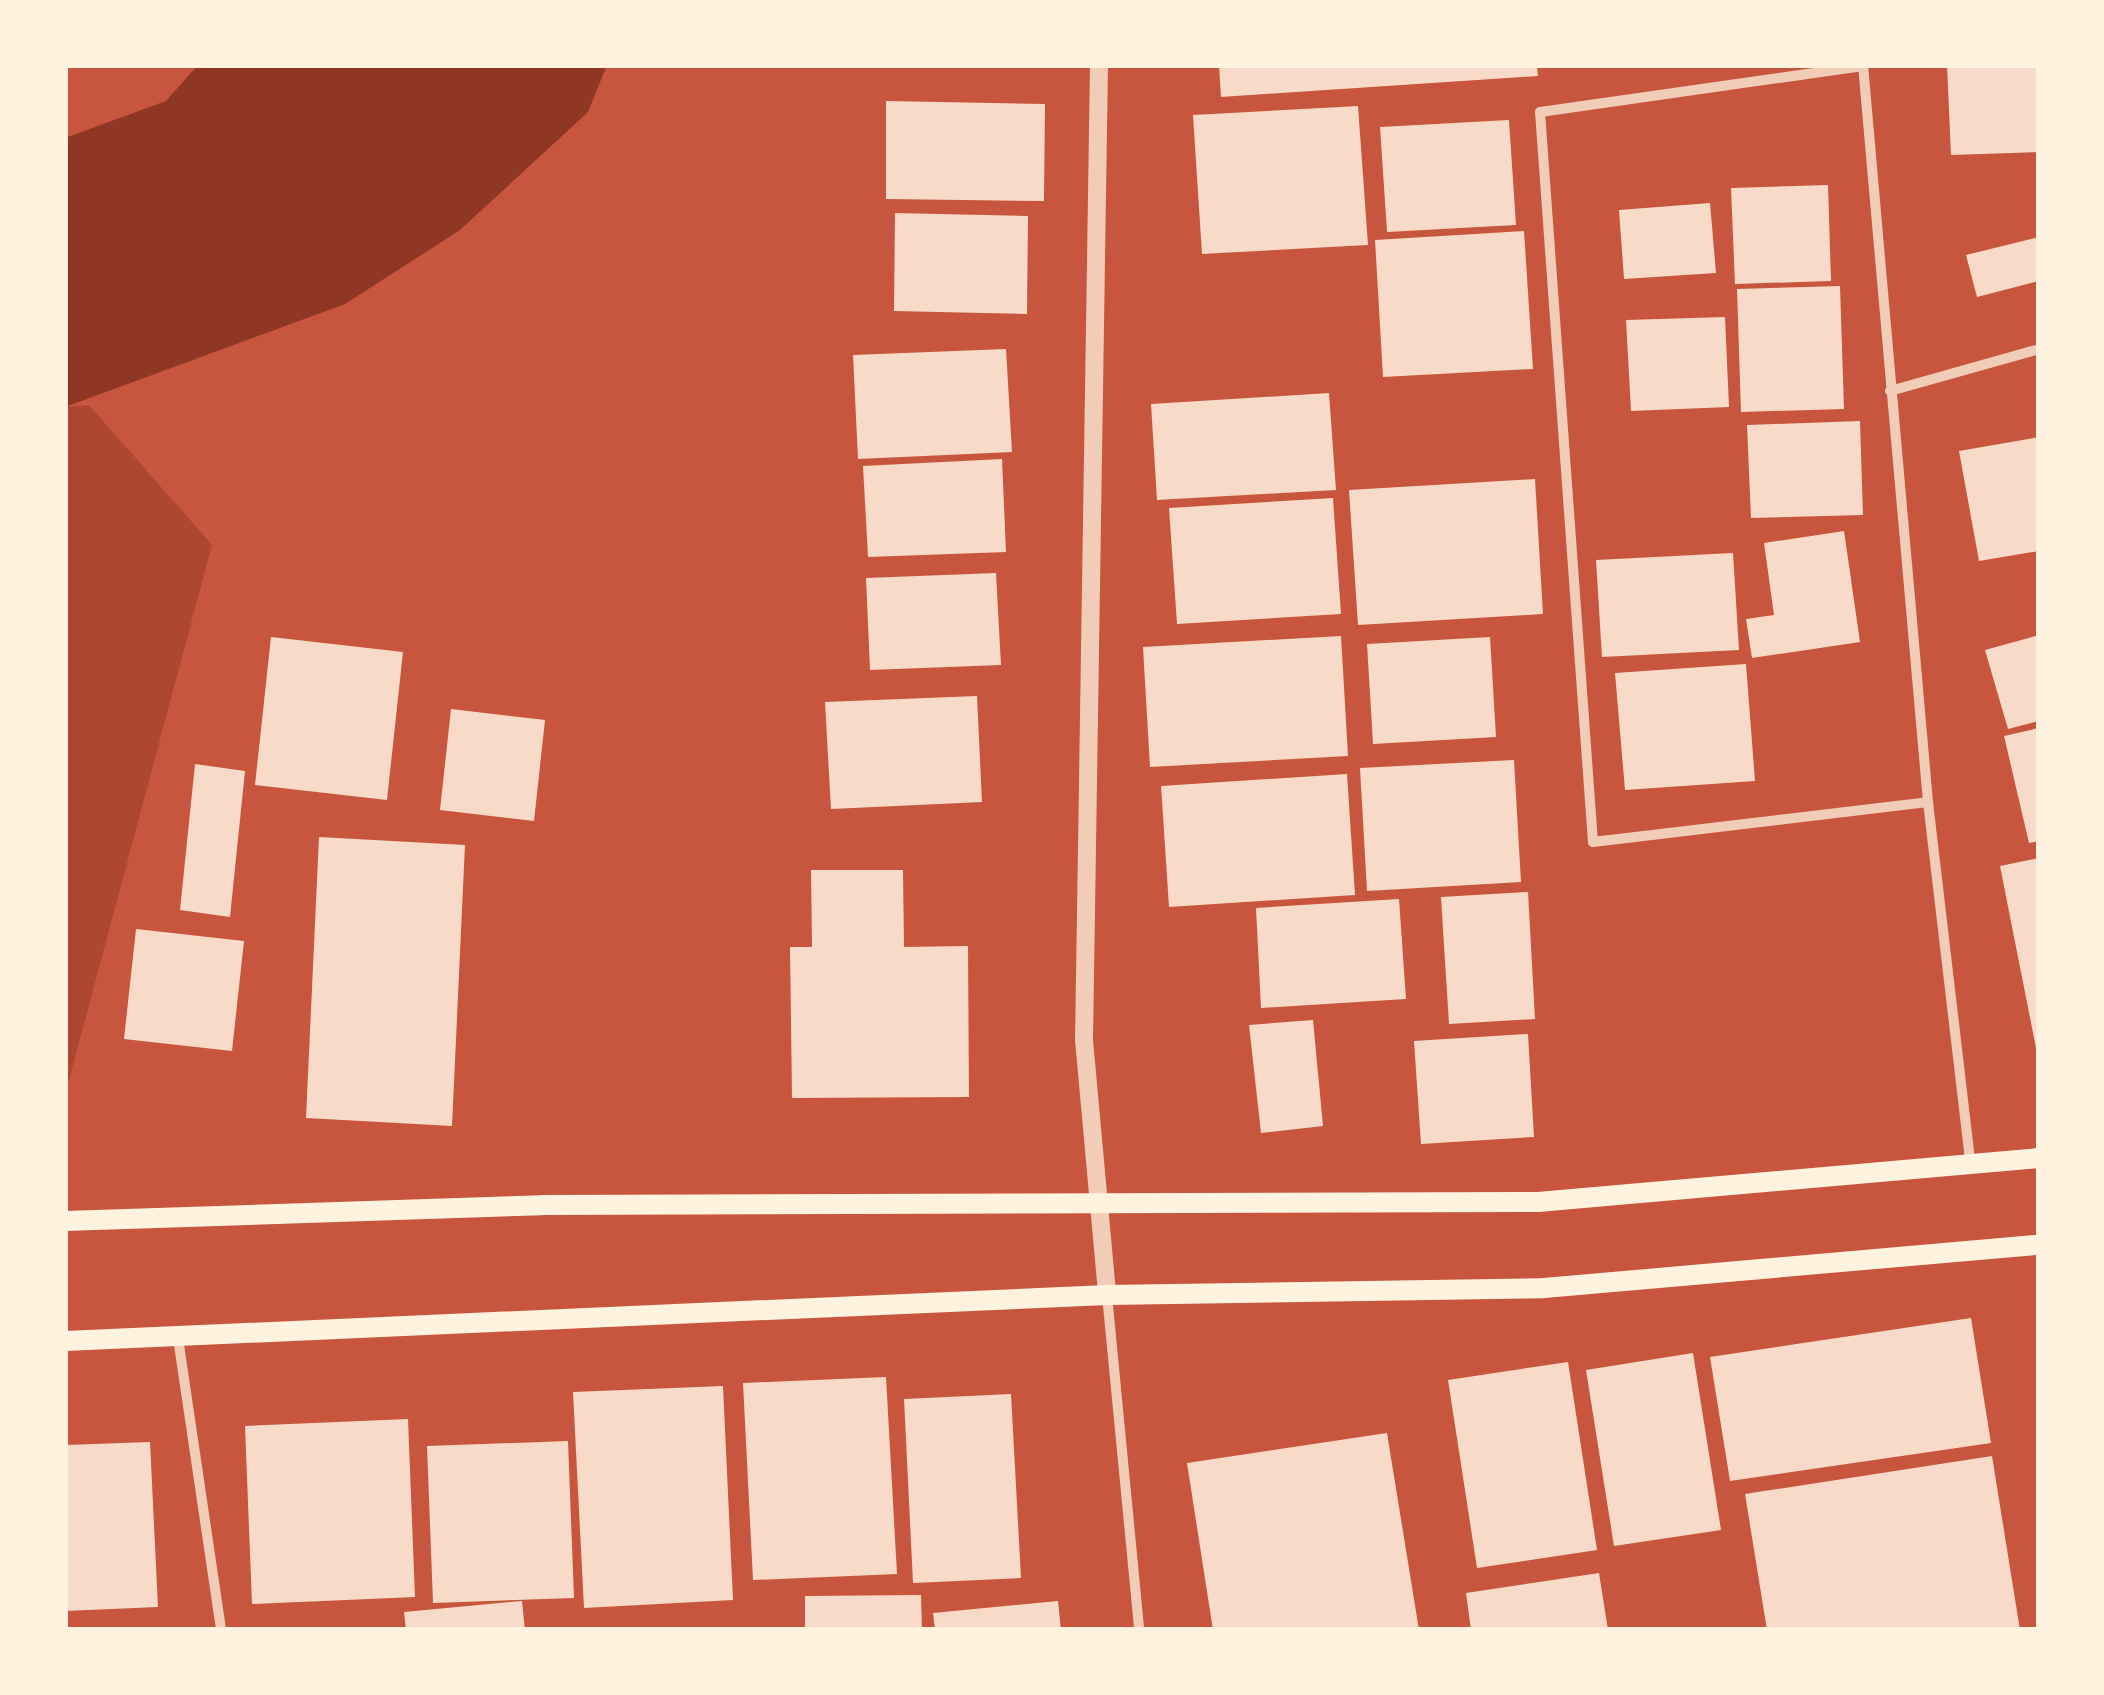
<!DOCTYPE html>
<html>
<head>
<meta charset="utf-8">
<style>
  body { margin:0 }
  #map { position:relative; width:2104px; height:1695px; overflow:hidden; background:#c8553d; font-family:"Sofia Sans Condensed",sans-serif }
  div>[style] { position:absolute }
  .green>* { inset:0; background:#ae4732 }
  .water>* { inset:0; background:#8f3625 }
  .building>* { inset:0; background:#f7dbc8 }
  .minor>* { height:10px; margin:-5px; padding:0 5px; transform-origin:5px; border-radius:5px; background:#f1ccb7 }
  .tertiary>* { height:18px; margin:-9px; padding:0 9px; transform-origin:9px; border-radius:9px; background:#f1ccb7 }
  .secondary>* { height:20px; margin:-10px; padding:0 10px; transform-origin:10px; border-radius:10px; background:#fff3e0 }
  span { translate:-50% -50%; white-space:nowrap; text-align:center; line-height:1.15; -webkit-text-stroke:10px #fff3e0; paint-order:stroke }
  .frame { position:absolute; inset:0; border:68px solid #fff3e0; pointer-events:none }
</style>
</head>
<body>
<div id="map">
  <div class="green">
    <div style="clip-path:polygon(89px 405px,212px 545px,65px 1095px,65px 407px)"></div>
  </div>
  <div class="water">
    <div style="clip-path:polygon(198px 65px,607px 65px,588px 112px,460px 230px,345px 304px,65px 407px,65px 138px,166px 101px)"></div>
  </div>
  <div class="building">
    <div style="clip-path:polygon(1219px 65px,1537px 65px,1538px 76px,1221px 97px)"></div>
    <div style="clip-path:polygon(1947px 65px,2039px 65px,2039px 152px,1951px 155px)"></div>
    <div style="clip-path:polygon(886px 101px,1045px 104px,1044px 201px,886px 199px)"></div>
    <div style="clip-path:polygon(1358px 106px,1368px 245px,1202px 254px,1193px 115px)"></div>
    <div style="clip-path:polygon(1509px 120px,1516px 225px,1387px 232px,1380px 127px)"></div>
    <div style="clip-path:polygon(1828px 185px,1831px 281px,1735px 284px,1731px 188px)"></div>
    <div style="clip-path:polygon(1710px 203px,1716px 273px,1624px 279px,1619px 210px)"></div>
    <div style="clip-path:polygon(895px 213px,1028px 216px,1027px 314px,894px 311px)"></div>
    <div style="clip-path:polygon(1524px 231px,1533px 369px,1383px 377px,1375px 240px)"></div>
    <div style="clip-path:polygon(2039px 237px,2039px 281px,1977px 297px,1966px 255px)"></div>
    <div style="clip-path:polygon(1840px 286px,1844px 409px,1741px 412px,1737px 289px)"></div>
    <div style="clip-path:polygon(1725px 317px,1729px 407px,1631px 411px,1626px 320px)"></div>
    <div style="clip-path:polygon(1006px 349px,1012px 452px,858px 459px,853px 355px)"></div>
    <div style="clip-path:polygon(1329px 393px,1336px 490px,1157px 500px,1151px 404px)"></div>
    <div style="clip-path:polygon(1860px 421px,1863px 515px,1751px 518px,1747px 425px)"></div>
    <div style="clip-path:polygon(2039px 437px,2039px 551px,1979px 561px,1959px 451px)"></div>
    <div style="clip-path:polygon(1002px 459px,1006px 552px,868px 557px,863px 466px)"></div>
    <div style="clip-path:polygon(1535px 479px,1543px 614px,1358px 625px,1349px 490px)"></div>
    <div style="clip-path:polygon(1333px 498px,1341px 614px,1177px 624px,1169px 508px)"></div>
    <div style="clip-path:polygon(1844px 531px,1860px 642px,1752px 658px,1746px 619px,1774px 615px,1764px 543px)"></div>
    <div style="clip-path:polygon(1733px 553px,1739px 650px,1602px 657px,1596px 560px)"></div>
    <div style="clip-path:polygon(996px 573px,1001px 665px,870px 670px,866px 578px)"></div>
    <div style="clip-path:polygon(2039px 635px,2039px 721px,2008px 729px,1985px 650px)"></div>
    <div style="clip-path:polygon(1341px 636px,1348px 756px,1150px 767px,1143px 647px)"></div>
    <div style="clip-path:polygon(271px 637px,403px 652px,387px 800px,255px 785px)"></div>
    <div style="clip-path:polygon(1490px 637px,1496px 737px,1373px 744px,1367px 644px)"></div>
    <div style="clip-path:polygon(1746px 664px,1755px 781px,1625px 790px,1615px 673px)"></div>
    <div style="clip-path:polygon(977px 696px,982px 802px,831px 809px,825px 702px)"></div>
    <div style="clip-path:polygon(451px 709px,545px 720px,534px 821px,440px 810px)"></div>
    <div style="clip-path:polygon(2039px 728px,2039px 841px,2029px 843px,2004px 736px)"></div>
    <div style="clip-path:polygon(1514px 760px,1521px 882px,1367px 891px,1360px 768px)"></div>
    <div style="clip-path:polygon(195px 764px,245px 771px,230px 917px,180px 910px)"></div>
    <div style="clip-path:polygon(1347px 774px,1355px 895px,1169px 907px,1161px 786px)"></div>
    <div style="clip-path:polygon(319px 837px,465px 845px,452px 1126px,306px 1118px)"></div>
    <div style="clip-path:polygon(2039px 858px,2039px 1053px,2037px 1053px,2000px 866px)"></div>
    <div style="clip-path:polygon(811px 870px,903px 870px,904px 947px,968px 946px,969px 1097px,792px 1098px,790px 947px,812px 947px)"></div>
    <div style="clip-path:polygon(1528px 892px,1535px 1019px,1449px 1024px,1441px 897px)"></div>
    <div style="clip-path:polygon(1399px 899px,1406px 999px,1261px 1008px,1256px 908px)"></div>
    <div style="clip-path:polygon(136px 929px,244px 941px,232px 1051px,124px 1039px)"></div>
    <div style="clip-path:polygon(1313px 1020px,1323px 1126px,1261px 1133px,1249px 1025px)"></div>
    <div style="clip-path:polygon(1528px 1034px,1534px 1137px,1421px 1144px,1414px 1041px)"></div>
    <div style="clip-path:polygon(1971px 1318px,1991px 1443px,1730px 1481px,1710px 1357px)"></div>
    <div style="clip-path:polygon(1693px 1353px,1721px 1530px,1614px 1546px,1586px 1370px)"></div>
    <div style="clip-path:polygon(1568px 1362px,1597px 1550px,1477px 1568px,1448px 1380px)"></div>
    <div style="clip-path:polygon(886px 1377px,897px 1574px,753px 1580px,743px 1383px)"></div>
    <div style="clip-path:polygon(723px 1386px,733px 1600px,584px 1608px,573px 1392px)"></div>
    <div style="clip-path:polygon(1011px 1394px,1021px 1578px,913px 1583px,904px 1399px)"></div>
    <div style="clip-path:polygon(408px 1419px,415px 1597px,252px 1604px,245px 1426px)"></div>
    <div style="clip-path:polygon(1387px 1433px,1419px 1630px,1213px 1630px,1187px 1463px)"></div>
    <div style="clip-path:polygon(568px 1441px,574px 1598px,433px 1603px,427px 1446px)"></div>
    <div style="clip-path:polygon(150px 1442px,158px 1607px,65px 1611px,65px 1445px)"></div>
    <div style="clip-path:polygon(1992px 1456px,2020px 1630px,1767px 1630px,1745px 1494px)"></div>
    <div style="clip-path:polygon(1599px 1573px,1608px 1630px,1471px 1630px,1466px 1593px)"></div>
    <div style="clip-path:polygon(921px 1595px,922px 1630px,805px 1630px,805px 1596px)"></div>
    <div style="clip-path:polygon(522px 1601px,525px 1630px,406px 1630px,404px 1612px)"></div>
    <div style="clip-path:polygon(1058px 1601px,1061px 1630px,935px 1630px,933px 1613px)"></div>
  </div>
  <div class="minor">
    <div style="left:1863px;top:65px;width:740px;rotate:84.96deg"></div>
    <div style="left:1928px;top:802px;width:369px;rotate:83.3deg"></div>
    <div style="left:1863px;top:66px;width:326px;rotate:171.9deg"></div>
    <div style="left:1540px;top:112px;width:732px;rotate:85.85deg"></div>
    <div style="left:1593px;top:842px;width:337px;rotate:-6.8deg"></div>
    <div style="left:1890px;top:391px;width:155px;rotate:-15.7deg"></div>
    <div style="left:1107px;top:1295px;width:337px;rotate:84.5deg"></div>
    <div style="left:178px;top:1338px;width:295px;rotate:81.6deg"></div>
  </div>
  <div class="tertiary">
    <div style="left:1099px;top:65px;width:975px;rotate:90.88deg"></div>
    <div style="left:1084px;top:1040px;width:256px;rotate:84.8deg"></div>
  </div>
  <div class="secondary">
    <div style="left:65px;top:1221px;width:477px;rotate:-1.9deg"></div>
    <div style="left:542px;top:1205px;width:996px;rotate:-0.17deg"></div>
    <div style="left:1538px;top:1202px;width:503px;rotate:-5.02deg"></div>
    <div style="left:65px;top:1341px;width:1043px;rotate:-2.53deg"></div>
    <div style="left:1107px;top:1295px;width:437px;rotate:-0.9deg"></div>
    <div style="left:1544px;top:1288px;width:497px;rotate:-5deg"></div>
  </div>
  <div class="frame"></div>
</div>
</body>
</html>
